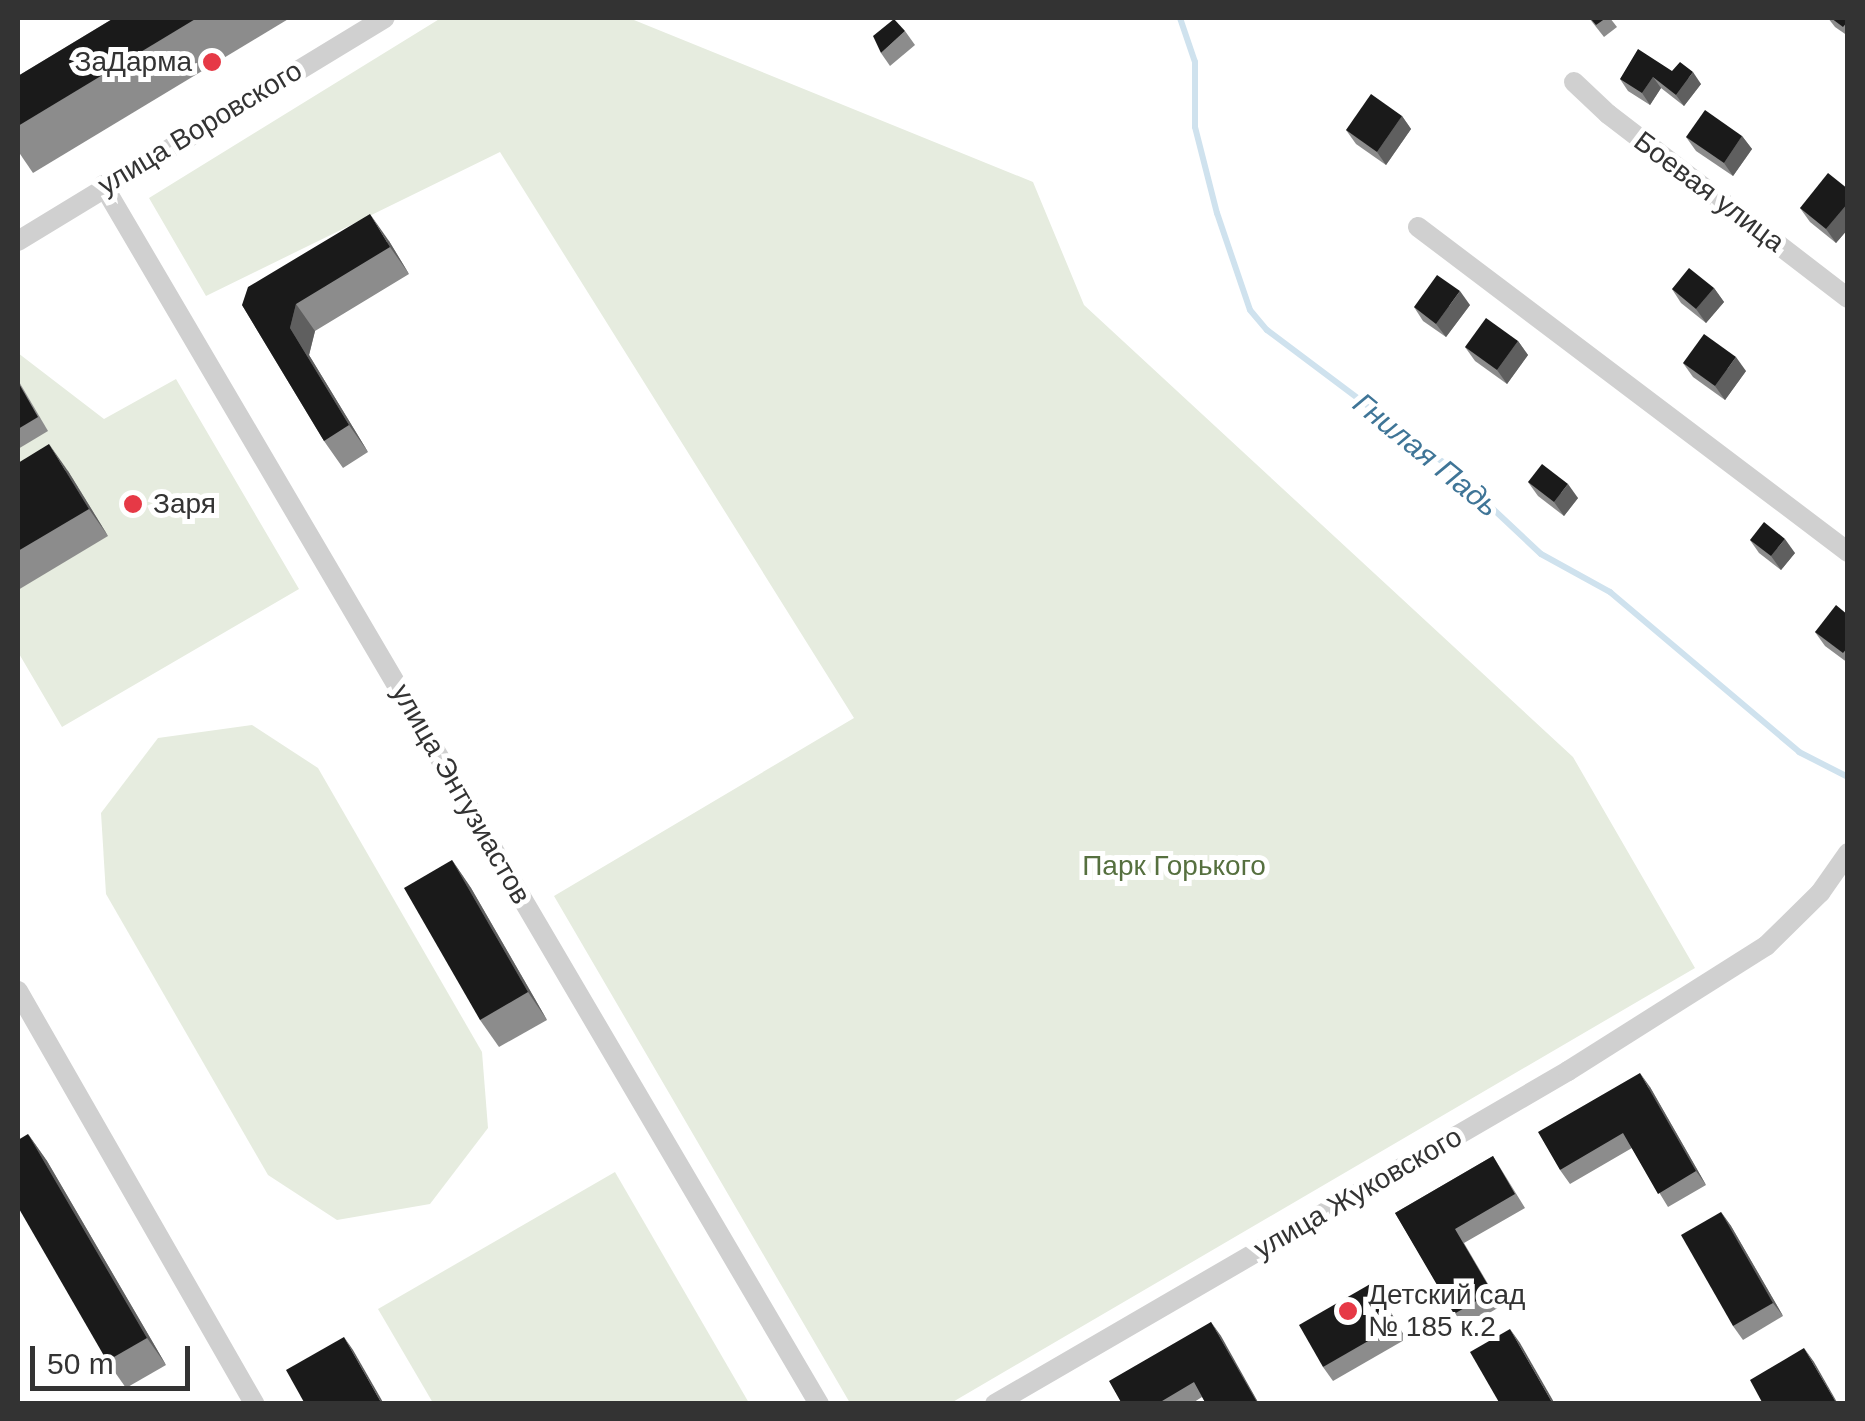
<!DOCTYPE html>
<html>
<head>
<meta charset="utf-8">
<style>
  body { margin:0 }
  #map { position:relative; width:1865px; height:1421px; overflow:hidden; background:#fff; font-family:Arial,sans-serif }
  div>[style] { position:absolute }
  .green>* { inset:0; background:#e6ecdf }
  .stream>* { height:6px; margin:-3px; padding:0 3px; transform-origin:3px; border-radius:3px; background:#cfe2ee }
  .minor>* { height:20px; margin:-10px; padding:0 10px; transform-origin:10px; border-radius:10px; background:#d0d0d0 }
  .wall>* { inset:0; background:#8c8c8c }
  .shaded-wall>* { inset:0; background:#5f5f5f }
  .building>* { inset:0; background:#1a1a1a }
  .dots>* { width:28px; height:28px; translate:-50% -50%; box-sizing:border-box; border:5px solid #fff; border-radius:50% }
  span { translate:-50% -50%; white-space:nowrap; text-align:center; line-height:1.15; -webkit-text-stroke:10px #fff; paint-order:stroke }
  .poi-label { font-size:28px; color:#333 }
  .right { translate:-100% -50%; text-align:right }
  .left { translate:0 -50%; text-align:left }
  .street-label { font-size:28px; color:#333 }
  .park-label { font-size:28px; color:#56703f }
  .water-label { font-size:30px; color:#3f7597; font-style:italic }
  .frame { position:absolute; inset:0; border:20px solid #333; pointer-events:none }
  .scale { position:absolute; left:30px; top:1346px; width:160px; height:45px; box-sizing:border-box; border:5px solid #333; border-top:0; padding-left:12px; font-size:30px; line-height:35px; white-space:nowrap; color:#333; -webkit-text-stroke:8px #fff; paint-order:stroke }
</style>
</head>
<body>
<div id="map">
  <div class="green">
    <div style="clip-path:polygon(441px 18px,629px 18px,1033px 182px,1084px 305px,1573px 757px,1695px 968px,951px 1403px,850px 1403px,554px 896px,854px 718px,500px 152px,206px 296px,149px 198px)"></div>
    <div style="clip-path:polygon(18px 353px,104px 419px,176px 379px,299px 589px,62px 727px,18px 652px)"></div>
    <div style="clip-path:polygon(252px 725px,318px 768px,482px 1052px,488px 1128px,430px 1204px,337px 1220px,268px 1175px,106px 894px,101px 813px,158px 738px)"></div>
    <div style="clip-path:polygon(615px 1172px,749px 1403px,433px 1403px,378px 1309px)"></div>
  </div>
  <div class="stream">
    <div style="left:1180px;top:18px;width:46px;rotate:71.2deg"></div>
    <div style="left:1195px;top:62px;width:65px;rotate:90deg"></div>
    <div style="left:1195px;top:127px;width:89px;rotate:75.7deg"></div>
    <div style="left:1217px;top:213px;width:102px;rotate:71.2deg"></div>
    <div style="left:1250px;top:310px;width:26px;rotate:50deg"></div>
    <div style="left:1267px;top:330px;width:220px;rotate:36.9deg"></div>
    <div style="left:1443px;top:462px;width:134px;rotate:43.2deg"></div>
    <div style="left:1541px;top:554px;width:79px;rotate:28.8deg"></div>
    <div style="left:1610px;top:592px;width:248px;rotate:40.2deg"></div>
    <div style="left:1799px;top:752px;width:55px;rotate:27deg"></div>
  </div>
  <div class="minor">
    <div style="left:1574px;top:82px;width:47px;rotate:43.3deg"></div>
    <div style="left:1608px;top:114px;width:302px;rotate:37.5deg"></div>
    <div style="left:103px;top:185px;width:1414px;rotate:59.57deg"></div>
    <div style="left:1418px;top:227px;width:539px;rotate:37.08deg"></div>
    <div style="left:18px;top:241px;width:429px;rotate:-31.3deg"></div>
    <div style="left:18px;top:991px;width:476px;rotate:60.2deg"></div>
    <div style="left:995px;top:1404px;width:663px;rotate:-30.16deg"></div>
    <div style="left:1568px;top:1071px;width:234px;rotate:-32.3deg"></div>
    <div style="left:1766px;top:946px;width:76px;rotate:-44.5deg"></div>
    <div style="left:1820px;top:893px;width:49px;rotate:-55deg"></div>
  </div>
  <div class="wall">
    <div style="clip-path:polygon(114px 18px,290px 18px,33px 173px,18px 151px,18px 76px)"></div>
    <div style="clip-path:polygon(1589px 18px,1610px 18px,1617px 27px,1604px 37px)"></div>
    <div style="clip-path:polygon(1828px 18px,1848px 18px,1848px 36px,1835px 27px)"></div>
    <div style="clip-path:polygon(905px 31px,915px 45px,890px 66px,881px 53px)"></div>
    <div style="clip-path:polygon(1672px 71px,1701px 84px,1684px 106px,1661px 88px,1650px 105px,1628px 91px,1620px 79px)"></div>
    <div style="clip-path:polygon(1402px 116px,1411px 129px,1386px 165px,1356px 144px,1346px 130px)"></div>
    <div style="clip-path:polygon(1742px 136px,1752px 149px,1733px 176px,1696px 151px,1686px 137px)"></div>
    <div style="clip-path:polygon(1848px 189px,1848px 229px,1836px 243px,1810px 222px,1800px 208px)"></div>
    <div style="clip-path:polygon(389px 241px,409px 274px,315px 331px,309px 355px,368px 452px,343px 468px,324px 441px,242px 305px)"></div>
    <div style="clip-path:polygon(1714px 288px,1724px 302px,1706px 323px,1681px 303px,1672px 289px)"></div>
    <div style="clip-path:polygon(1470px 305px,1446px 337px,1423px 321px,1414px 307px)"></div>
    <div style="clip-path:polygon(1518px 341px,1528px 355px,1507px 384px,1475px 361px,1465px 347px)"></div>
    <div style="clip-path:polygon(1683px 363px,1746px 371px,1725px 400px,1693px 377px)"></div>
    <div style="clip-path:polygon(18px 380px,48px 431px,18px 449px)"></div>
    <div style="clip-path:polygon(18px 463px,68px 471px,108px 536px,18px 590px)"></div>
    <div style="clip-path:polygon(1528px 482px,1578px 498px,1564px 516px,1538px 496px)"></div>
    <div style="clip-path:polygon(1750px 540px,1795px 553px,1781px 570px,1759px 553px)"></div>
    <div style="clip-path:polygon(1848px 615px,1848px 663px,1825px 646px,1815px 632px)"></div>
    <div style="clip-path:polygon(452px 860px,471px 888px,547px 1020px,499px 1047px,480px 1020px)"></div>
    <div style="clip-path:polygon(1650px 1087px,1706px 1185px,1668px 1207px,1632px 1148px,1570px 1184px,1560px 1170px)"></div>
    <div style="clip-path:polygon(28px 1134px,47px 1161px,166px 1365px,126px 1388px,107px 1361px)"></div>
    <div style="clip-path:polygon(1493px 1156px,1525px 1208px,1464px 1243px,1501px 1306px,1464px 1328px,1395px 1213px)"></div>
    <div style="clip-path:polygon(1721px 1212px,1731px 1226px,1783px 1316px,1743px 1340px,1733px 1326px)"></div>
    <div style="clip-path:polygon(1382px 1297px,1406px 1339px,1333px 1381px,1323px 1367px)"></div>
    <div style="clip-path:polygon(1211px 1322px,1259px 1404px,1206px 1404px,1202px 1397px,1191px 1404px,1122px 1404px)"></div>
  </div>
  <div class="shaded-wall">
    <div style="clip-path:polygon(1693px 72px,1701px 84px,1684px 106px,1676px 95px)"></div>
    <div style="clip-path:polygon(1653px 77px,1661px 88px,1650px 105px,1642px 93px)"></div>
    <div style="clip-path:polygon(1402px 116px,1411px 129px,1386px 165px,1377px 152px)"></div>
    <div style="clip-path:polygon(1742px 136px,1752px 149px,1733px 176px,1724px 163px)"></div>
    <div style="clip-path:polygon(1848px 203px,1848px 229px,1836px 243px,1826px 229px)"></div>
    <div style="clip-path:polygon(370px 214px,389px 241px,409px 274px,390px 247px)"></div>
    <div style="clip-path:polygon(1714px 288px,1724px 302px,1706px 323px,1696px 309px)"></div>
    <div style="clip-path:polygon(1460px 291px,1470px 305px,1446px 337px,1436px 324px)"></div>
    <div style="clip-path:polygon(296px 304px,315px 331px,309px 355px,368px 452px,349px 425px,290px 328px)"></div>
    <div style="clip-path:polygon(1518px 341px,1528px 355px,1507px 384px,1497px 370px)"></div>
    <div style="clip-path:polygon(1736px 357px,1746px 371px,1725px 400px,1715px 386px)"></div>
    <div style="clip-path:polygon(49px 444px,68px 471px,108px 536px,89px 509px)"></div>
    <div style="clip-path:polygon(1568px 484px,1578px 498px,1564px 516px,1554px 502px)"></div>
    <div style="clip-path:polygon(1785px 539px,1795px 553px,1781px 570px,1771px 556px)"></div>
    <div style="clip-path:polygon(452px 860px,471px 888px,547px 1020px,528px 992px)"></div>
    <div style="clip-path:polygon(1640px 1073px,1650px 1087px,1706px 1185px,1696px 1171px)"></div>
    <div style="clip-path:polygon(28px 1134px,47px 1161px,166px 1365px,147px 1338px)"></div>
    <div style="clip-path:polygon(1721px 1212px,1731px 1226px,1783px 1316px,1773px 1303px)"></div>
    <div style="clip-path:polygon(1372px 1283px,1382px 1297px,1406px 1339px,1396px 1325px)"></div>
    <div style="clip-path:polygon(1211px 1322px,1221px 1336px,1259px 1404px,1258px 1404px)"></div>
    <div style="clip-path:polygon(1510px 1329px,1520px 1343px,1555px 1404px,1553px 1404px)"></div>
    <div style="clip-path:polygon(344px 1337px,353px 1350px,384px 1404px,382px 1404px)"></div>
    <div style="clip-path:polygon(1804px 1348px,1814px 1362px,1838px 1404px,1837px 1404px)"></div>
  </div>
  <div class="building">
    <div style="clip-path:polygon(114px 18px,197px 18px,18px 126px,18px 76px)"></div>
    <div style="clip-path:polygon(1590px 18px,1606px 18px,1596px 25px)"></div>
    <div style="clip-path:polygon(1831px 18px,1848px 18px,1848px 21px,1843px 27px)"></div>
    <div style="clip-path:polygon(894px 19px,905px 31px,881px 53px,873px 36px)"></div>
    <div style="clip-path:polygon(1638px 49px,1672px 71px,1680px 62px,1693px 72px,1676px 95px,1653px 77px,1642px 93px,1620px 79px)"></div>
    <div style="clip-path:polygon(1371px 94px,1402px 116px,1377px 152px,1346px 130px)"></div>
    <div style="clip-path:polygon(1705px 110px,1742px 136px,1724px 163px,1686px 137px)"></div>
    <div style="clip-path:polygon(1828px 173px,1848px 189px,1848px 203px,1826px 229px,1800px 208px)"></div>
    <div style="clip-path:polygon(370px 214px,390px 247px,296px 304px,290px 328px,349px 425px,324px 441px,242px 305px,248px 287px)"></div>
    <div style="clip-path:polygon(1689px 268px,1714px 288px,1696px 309px,1672px 289px)"></div>
    <div style="clip-path:polygon(1437px 275px,1460px 291px,1436px 324px,1414px 307px)"></div>
    <div style="clip-path:polygon(1486px 318px,1518px 341px,1497px 370px,1465px 347px)"></div>
    <div style="clip-path:polygon(1704px 334px,1736px 357px,1715px 386px,1683px 363px)"></div>
    <div style="clip-path:polygon(18px 382px,38px 417px,18px 429px)"></div>
    <div style="clip-path:polygon(49px 444px,89px 509px,18px 551px,18px 463px)"></div>
    <div style="clip-path:polygon(1542px 464px,1568px 484px,1554px 502px,1528px 482px)"></div>
    <div style="clip-path:polygon(1764px 522px,1785px 539px,1771px 556px,1750px 540px)"></div>
    <div style="clip-path:polygon(1836px 605px,1848px 615px,1848px 647px,1843px 653px,1815px 632px)"></div>
    <div style="clip-path:polygon(452px 860px,528px 992px,480px 1020px,404px 888px)"></div>
    <div style="clip-path:polygon(1640px 1073px,1696px 1171px,1658px 1194px,1623px 1133px,1560px 1170px,1538px 1132px)"></div>
    <div style="clip-path:polygon(28px 1134px,147px 1338px,107px 1361px,18px 1207px,18px 1140px)"></div>
    <div style="clip-path:polygon(1493px 1156px,1515px 1194px,1455px 1229px,1492px 1292px,1454px 1314px,1395px 1213px)"></div>
    <div style="clip-path:polygon(1721px 1212px,1773px 1303px,1733px 1326px,1681px 1235px)"></div>
    <div style="clip-path:polygon(1372px 1283px,1396px 1325px,1323px 1367px,1299px 1325px)"></div>
    <div style="clip-path:polygon(1211px 1322px,1258px 1404px,1206px 1404px,1194px 1382px,1157px 1404px,1122px 1404px,1109px 1381px)"></div>
    <div style="clip-path:polygon(1510px 1329px,1553px 1404px,1500px 1404px,1470px 1352px)"></div>
    <div style="clip-path:polygon(344px 1337px,382px 1404px,305px 1404px,286px 1370px)"></div>
    <div style="clip-path:polygon(1804px 1348px,1837px 1404px,1763px 1404px,1750px 1380px)"></div>
  </div>
  <div class="dots">
    <div style="left:212px;top:62px;background:#e63946"></div>
    <div style="left:133px;top:504px;background:#e63946"></div>
    <div style="left:1348px;top:1311px;background:#e63946"></div>
  </div>
  <div class="poi-label">
    <span class="right" style="left:192px;top:62px">ЗаДарма</span>
    <span class="left" style="left:153px;top:504px">Заря</span>
    <span class="left" style="left:1368px;top:1311px">Детский сад<br>№ 185 к.2</span>
  </div>
  <div class="street-label">
    <span style="left:200px;top:128px;rotate:-31deg">улица Воровского</span>
    <span style="left:1709px;top:192px;rotate:37deg">Боевая улица</span>
    <span style="left:461px;top:794px;rotate:60deg">улица Энтузиастов</span>
    <span style="left:1358px;top:1193px;rotate:-30deg">улица Жуковского</span>
  </div>
  <div class="park-label">
    <span style="left:1174px;top:866px">Парк Горького</span>
  </div>
  <div class="water-label">
    <span style="left:1426px;top:455px;rotate:39deg">Гнилая Падь</span>
  </div>
  <div class="frame"></div>
  <div class="scale">50 m</div>
</div>
</body>
</html>
